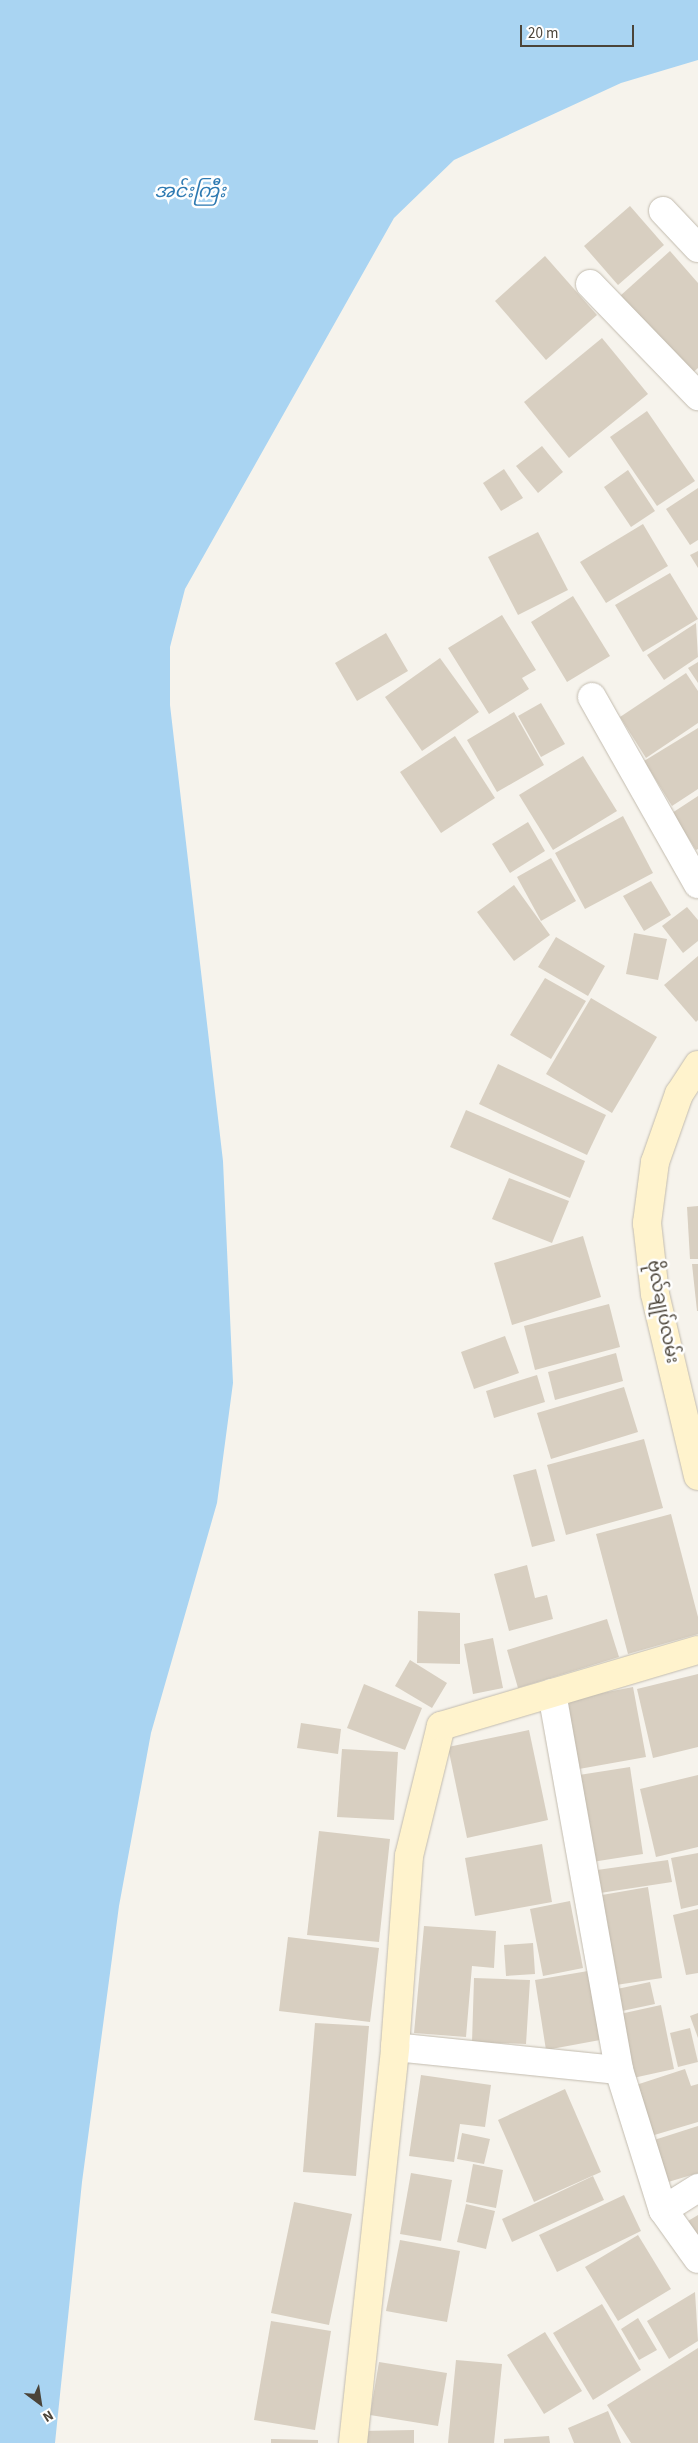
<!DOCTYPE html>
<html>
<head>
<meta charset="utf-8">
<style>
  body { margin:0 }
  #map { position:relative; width:698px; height:2443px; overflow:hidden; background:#f6f3ec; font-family:"Source Sans 3","Noto Sans Myanmar",sans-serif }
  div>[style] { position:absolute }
  .water>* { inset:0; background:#a9d4f2 }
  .building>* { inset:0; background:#d8cfc1 }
  .roads { filter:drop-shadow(0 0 1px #c2bbae) drop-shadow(0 0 1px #c2bbae) }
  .street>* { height:28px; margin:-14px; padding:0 14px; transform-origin:14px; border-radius:14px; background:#fff }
  .secondary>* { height:28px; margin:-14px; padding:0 14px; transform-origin:14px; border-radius:14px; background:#fff3cd }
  span { translate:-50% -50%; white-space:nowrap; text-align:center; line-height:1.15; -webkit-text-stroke:5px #fff; paint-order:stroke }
  .street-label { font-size:18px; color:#4b4439 }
  .water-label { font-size:19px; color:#2e7ab2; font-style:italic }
  .north { position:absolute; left:15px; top:2378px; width:50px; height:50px; -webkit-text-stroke:4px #fff; paint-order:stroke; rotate:149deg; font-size:14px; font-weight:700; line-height:20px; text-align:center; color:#4b4439 }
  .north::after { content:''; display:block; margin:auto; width:18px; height:22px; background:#4b4439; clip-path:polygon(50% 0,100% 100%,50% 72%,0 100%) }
  .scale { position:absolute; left:520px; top:25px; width:114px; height:22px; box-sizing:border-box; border:2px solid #4b4439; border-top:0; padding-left:6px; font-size:15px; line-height:18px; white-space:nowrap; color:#4b4439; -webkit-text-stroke:4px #fff; paint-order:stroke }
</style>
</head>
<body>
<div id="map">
  <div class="water">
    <div style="clip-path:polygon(0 0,698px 0,698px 60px,621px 83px,454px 160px,394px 218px,185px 589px,170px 647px,170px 705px,223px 1161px,233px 1383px,217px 1503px,151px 1733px,119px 1906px,82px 2182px,55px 2443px,0 2443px)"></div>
  </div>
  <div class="building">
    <div style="clip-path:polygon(630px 206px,664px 245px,618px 285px,584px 246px)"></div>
    <div style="clip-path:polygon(670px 251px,698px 283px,698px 368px,690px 375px,620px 296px)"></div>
    <div style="clip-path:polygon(545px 256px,597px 315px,546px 360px,495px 301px)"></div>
    <div style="clip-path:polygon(602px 338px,648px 394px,569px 458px,524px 402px)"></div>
    <div style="clip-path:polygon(647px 411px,695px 481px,657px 506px,610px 437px)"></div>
    <div style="clip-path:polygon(542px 446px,563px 472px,538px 493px,516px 466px)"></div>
    <div style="clip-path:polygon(504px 469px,523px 498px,501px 511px,483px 483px)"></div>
    <div style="clip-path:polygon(628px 470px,655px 511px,631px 527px,604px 487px)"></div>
    <div style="clip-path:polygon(698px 488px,698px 540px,690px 545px,666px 509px)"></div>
    <div style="clip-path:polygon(643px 524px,668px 566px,606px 603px,580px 562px)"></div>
    <div style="clip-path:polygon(538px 532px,568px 590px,518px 615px,488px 557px)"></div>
    <div style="clip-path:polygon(698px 551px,698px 568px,690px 555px)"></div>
    <div style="clip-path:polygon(670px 573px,698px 619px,643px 652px,615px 605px)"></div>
    <div style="clip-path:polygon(573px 596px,610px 656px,567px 682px,531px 622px)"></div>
    <div style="clip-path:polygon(502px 615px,536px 670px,522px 678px,529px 689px,489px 714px,448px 648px)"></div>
    <div style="clip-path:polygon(696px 623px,698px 657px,664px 680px,647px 655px)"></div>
    <div style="clip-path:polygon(386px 633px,408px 671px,357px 701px,335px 663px)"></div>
    <div style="clip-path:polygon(440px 658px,479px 712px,422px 751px,385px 697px)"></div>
    <div style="clip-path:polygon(698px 662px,698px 683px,688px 668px)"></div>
    <div style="clip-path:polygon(686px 673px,698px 691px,698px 723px,646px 758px,620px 717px)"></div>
    <div style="clip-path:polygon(541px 703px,565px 744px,541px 757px,518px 716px)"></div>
    <div style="clip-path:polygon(514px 712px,544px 765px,497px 792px,467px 740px)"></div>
    <div style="clip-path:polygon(698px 728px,698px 789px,672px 806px,644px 761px)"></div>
    <div style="clip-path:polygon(455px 736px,495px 798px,441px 833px,400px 772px)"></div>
    <div style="clip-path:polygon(583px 756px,617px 811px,553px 850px,519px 795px)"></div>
    <div style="clip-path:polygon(698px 796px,698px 849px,696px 850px,672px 813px)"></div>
    <div style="clip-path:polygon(623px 816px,653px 873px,585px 909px,555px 853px)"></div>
    <div style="clip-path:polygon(528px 822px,545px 851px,510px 873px,492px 844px)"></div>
    <div style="clip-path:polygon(551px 858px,576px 901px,541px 921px,517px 877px)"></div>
    <div style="clip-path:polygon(651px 881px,671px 915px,644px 931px,623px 896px)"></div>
    <div style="clip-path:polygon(514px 885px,550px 935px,514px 961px,477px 912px)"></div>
    <div style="clip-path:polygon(687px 907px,698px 920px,698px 941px,683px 953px,662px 926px)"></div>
    <div style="clip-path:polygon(634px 933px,667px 939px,658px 980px,626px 974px)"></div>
    <div style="clip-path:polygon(556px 937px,605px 966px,588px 996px,538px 967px)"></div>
    <div style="clip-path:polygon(698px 956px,698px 1020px,696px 1022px,664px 985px)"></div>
    <div style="clip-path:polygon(545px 978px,586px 1001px,551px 1059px,510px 1035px)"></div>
    <div style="clip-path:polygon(591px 998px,657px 1037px,612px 1113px,546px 1074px)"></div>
    <div style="clip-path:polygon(498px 1064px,606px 1115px,587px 1155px,479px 1104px)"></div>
    <div style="clip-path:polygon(466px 1110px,585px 1161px,570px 1198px,450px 1147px)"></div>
    <div style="clip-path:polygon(509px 1178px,569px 1201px,552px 1243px,492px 1219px)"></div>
    <div style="clip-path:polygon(698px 1206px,698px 1259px,690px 1259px,687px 1207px)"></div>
    <div style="clip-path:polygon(583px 1236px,601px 1297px,512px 1325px,494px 1263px)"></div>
    <div style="clip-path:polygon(692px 1264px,698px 1264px,698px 1311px,697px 1311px)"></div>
    <div style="clip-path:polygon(609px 1304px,620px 1347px,535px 1370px,524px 1326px)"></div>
    <div style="clip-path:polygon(505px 1336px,519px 1373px,474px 1389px,461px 1352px)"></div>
    <div style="clip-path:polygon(616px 1353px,623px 1381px,555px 1400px,548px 1372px)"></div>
    <div style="clip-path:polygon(537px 1375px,545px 1402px,494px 1418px,486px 1391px)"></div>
    <div style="clip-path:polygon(624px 1387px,638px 1432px,551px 1459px,537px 1413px)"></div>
    <div style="clip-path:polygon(644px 1439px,663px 1508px,566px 1535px,547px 1465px)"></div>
    <div style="clip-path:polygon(536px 1469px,555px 1541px,532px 1547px,513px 1475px)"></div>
    <div style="clip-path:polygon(671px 1514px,698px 1617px,698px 1634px,628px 1654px,596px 1534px)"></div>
    <div style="clip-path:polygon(527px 1565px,535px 1598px,547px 1595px,553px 1619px,509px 1631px,494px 1574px)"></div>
    <div style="clip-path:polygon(418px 1611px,460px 1613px,460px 1664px,417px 1663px)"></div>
    <div style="clip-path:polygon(607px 1619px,619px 1657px,518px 1688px,507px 1650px)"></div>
    <div style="clip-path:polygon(493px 1638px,503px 1688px,473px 1694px,464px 1644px)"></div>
    <div style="clip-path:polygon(410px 1660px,447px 1683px,432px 1708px,395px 1686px)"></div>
    <div style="clip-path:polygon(698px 1674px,698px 1747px,653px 1758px,637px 1689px)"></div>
    <div style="clip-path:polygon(364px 1684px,422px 1708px,405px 1750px,347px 1728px)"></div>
    <div style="clip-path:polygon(633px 1687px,646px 1757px,579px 1769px,566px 1700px)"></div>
    <div style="clip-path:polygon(301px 1723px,341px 1729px,338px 1754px,297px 1748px)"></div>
    <div style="clip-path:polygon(529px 1730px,548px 1820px,467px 1838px,448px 1747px)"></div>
    <div style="clip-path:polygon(342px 1749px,398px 1752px,394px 1820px,337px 1817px)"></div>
    <div style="clip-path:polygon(630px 1767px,643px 1854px,592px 1862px,579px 1775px)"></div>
    <div style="clip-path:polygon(698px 1775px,698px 1847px,656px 1857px,640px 1789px)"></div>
    <div style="clip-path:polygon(319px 1831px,390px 1839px,379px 1942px,307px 1935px)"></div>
    <div style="clip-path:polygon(542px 1844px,552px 1902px,475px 1916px,465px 1858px)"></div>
    <div style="clip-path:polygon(698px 1853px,698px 1905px,681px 1909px,671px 1858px)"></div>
    <div style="clip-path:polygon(668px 1860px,672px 1882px,600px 1893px,597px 1870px)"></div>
    <div style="clip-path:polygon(648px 1887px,662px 1978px,616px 1985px,602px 1895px)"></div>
    <div style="clip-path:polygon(570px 1901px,583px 1968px,543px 1976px,530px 1909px)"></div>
    <div style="clip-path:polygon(698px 1909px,698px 1973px,686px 1975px,673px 1915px)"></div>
    <div style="clip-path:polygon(424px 1926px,496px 1931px,494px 1968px,472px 1966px,466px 2037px,414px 2033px)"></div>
    <div style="clip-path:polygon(288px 1937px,379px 1948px,370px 2022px,279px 2011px)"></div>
    <div style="clip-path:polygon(533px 1943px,535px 1974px,506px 1976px,504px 1945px)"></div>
    <div style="clip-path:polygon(588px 1971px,600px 2040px,546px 2050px,535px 1980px)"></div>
    <div style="clip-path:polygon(474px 1978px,530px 1980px,526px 2044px,472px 2042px)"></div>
    <div style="clip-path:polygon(650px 1982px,655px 2004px,622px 2011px,617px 1989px)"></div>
    <div style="clip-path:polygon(661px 2005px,674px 2069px,633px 2078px,620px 2014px)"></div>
    <div style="clip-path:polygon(698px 2013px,698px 2038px,690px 2016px)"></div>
    <div style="clip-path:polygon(315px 2023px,369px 2026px,356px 2176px,303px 2172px)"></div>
    <div style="clip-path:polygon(690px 2028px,698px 2062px,678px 2067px,670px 2033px)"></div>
    <div style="clip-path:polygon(685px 2069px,691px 2086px,698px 2084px,698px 2122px,651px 2136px,636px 2085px)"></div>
    <div style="clip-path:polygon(421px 2075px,491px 2085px,485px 2127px,460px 2124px,454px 2162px,409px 2156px)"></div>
    <div style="clip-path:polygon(565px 2089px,601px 2172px,534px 2202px,498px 2120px)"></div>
    <div style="clip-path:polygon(698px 2126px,698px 2173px,665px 2183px,651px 2141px)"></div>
    <div style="clip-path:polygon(462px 2133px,490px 2139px,484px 2164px,457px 2159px)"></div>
    <div style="clip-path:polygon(473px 2164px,503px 2170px,496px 2208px,466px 2202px)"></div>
    <div style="clip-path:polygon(411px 2173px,452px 2180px,441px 2241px,400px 2234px)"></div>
    <div style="clip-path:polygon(593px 2176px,604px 2200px,512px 2242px,502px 2219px)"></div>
    <div style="clip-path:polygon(624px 2195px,641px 2231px,557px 2272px,539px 2235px)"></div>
    <div style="clip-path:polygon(294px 2202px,352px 2214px,329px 2325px,271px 2313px)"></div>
    <div style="clip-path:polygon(466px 2204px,495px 2211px,486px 2249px,457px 2242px)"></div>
    <div style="clip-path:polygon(698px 2215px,698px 2238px,688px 2221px)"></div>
    <div style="clip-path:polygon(638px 2235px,671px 2289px,618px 2321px,585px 2267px)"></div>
    <div style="clip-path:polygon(400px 2240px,460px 2251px,447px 2322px,386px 2311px)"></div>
    <div style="clip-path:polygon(695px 2292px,698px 2341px,669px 2359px,647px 2321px)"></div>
    <div style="clip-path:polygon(602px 2304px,641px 2370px,593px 2400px,553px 2333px)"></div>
    <div style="clip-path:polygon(638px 2318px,657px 2350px,639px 2360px,621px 2329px)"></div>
    <div style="clip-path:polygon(271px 2321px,331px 2331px,315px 2430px,254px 2420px)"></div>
    <div style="clip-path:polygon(545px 2332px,582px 2391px,544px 2414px,507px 2355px)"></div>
    <div style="clip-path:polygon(698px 2348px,698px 2443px,631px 2443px,607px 2405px)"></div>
    <div style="clip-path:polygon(456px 2360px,502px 2364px,494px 2443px,448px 2443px)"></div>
    <div style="clip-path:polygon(379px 2362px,447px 2373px,438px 2426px,370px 2415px)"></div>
    <div style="clip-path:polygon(608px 2411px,621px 2443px,574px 2443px,568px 2428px)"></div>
    <div style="clip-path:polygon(414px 2430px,414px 2443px,360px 2443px,360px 2431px)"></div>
    <div style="clip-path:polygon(549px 2436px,550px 2443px,504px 2443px,504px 2439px)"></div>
    <div style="clip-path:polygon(271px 2439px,318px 2440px,318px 2443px,271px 2443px)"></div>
  </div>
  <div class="roads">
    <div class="street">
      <div style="left:663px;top:211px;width:51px;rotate:46.6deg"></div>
      <div style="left:590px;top:284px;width:156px;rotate:46deg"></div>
      <div style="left:592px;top:697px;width:215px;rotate:60.5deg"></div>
      <div style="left:552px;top:1693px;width:383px;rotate:79.9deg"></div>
      <div style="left:395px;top:2047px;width:225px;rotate:5.9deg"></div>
      <div style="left:619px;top:2070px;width:147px;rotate:72.6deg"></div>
      <div style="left:698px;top:2188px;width:41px;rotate:147.8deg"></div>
      <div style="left:663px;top:2210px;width:60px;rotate:54.5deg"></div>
    </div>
    <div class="secondary">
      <div style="left:698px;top:1065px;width:35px;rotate:123deg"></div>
      <div style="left:679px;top:1094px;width:72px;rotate:109.4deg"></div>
      <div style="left:655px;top:1162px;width:62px;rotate:97.5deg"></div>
      <div style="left:647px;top:1223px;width:71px;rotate:83.6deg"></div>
      <div style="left:655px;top:1294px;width:187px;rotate:76.7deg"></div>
      <div style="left:353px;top:2443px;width:398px;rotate:-83.9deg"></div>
      <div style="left:395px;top:2047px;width:192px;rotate:-85.8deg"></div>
      <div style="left:409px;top:1856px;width:134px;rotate:-76.2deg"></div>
      <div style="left:441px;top:1726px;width:268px;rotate:-16.5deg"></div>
    </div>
  </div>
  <div class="street-label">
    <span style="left:662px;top:1312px;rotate:79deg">ဗိုလ်‌ချုပ်‌လမ်း</span>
  </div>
  <div class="water-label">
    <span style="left:190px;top:192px">အင်းကြီး</span>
  </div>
  <div class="north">N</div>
  <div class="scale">20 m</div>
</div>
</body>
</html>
